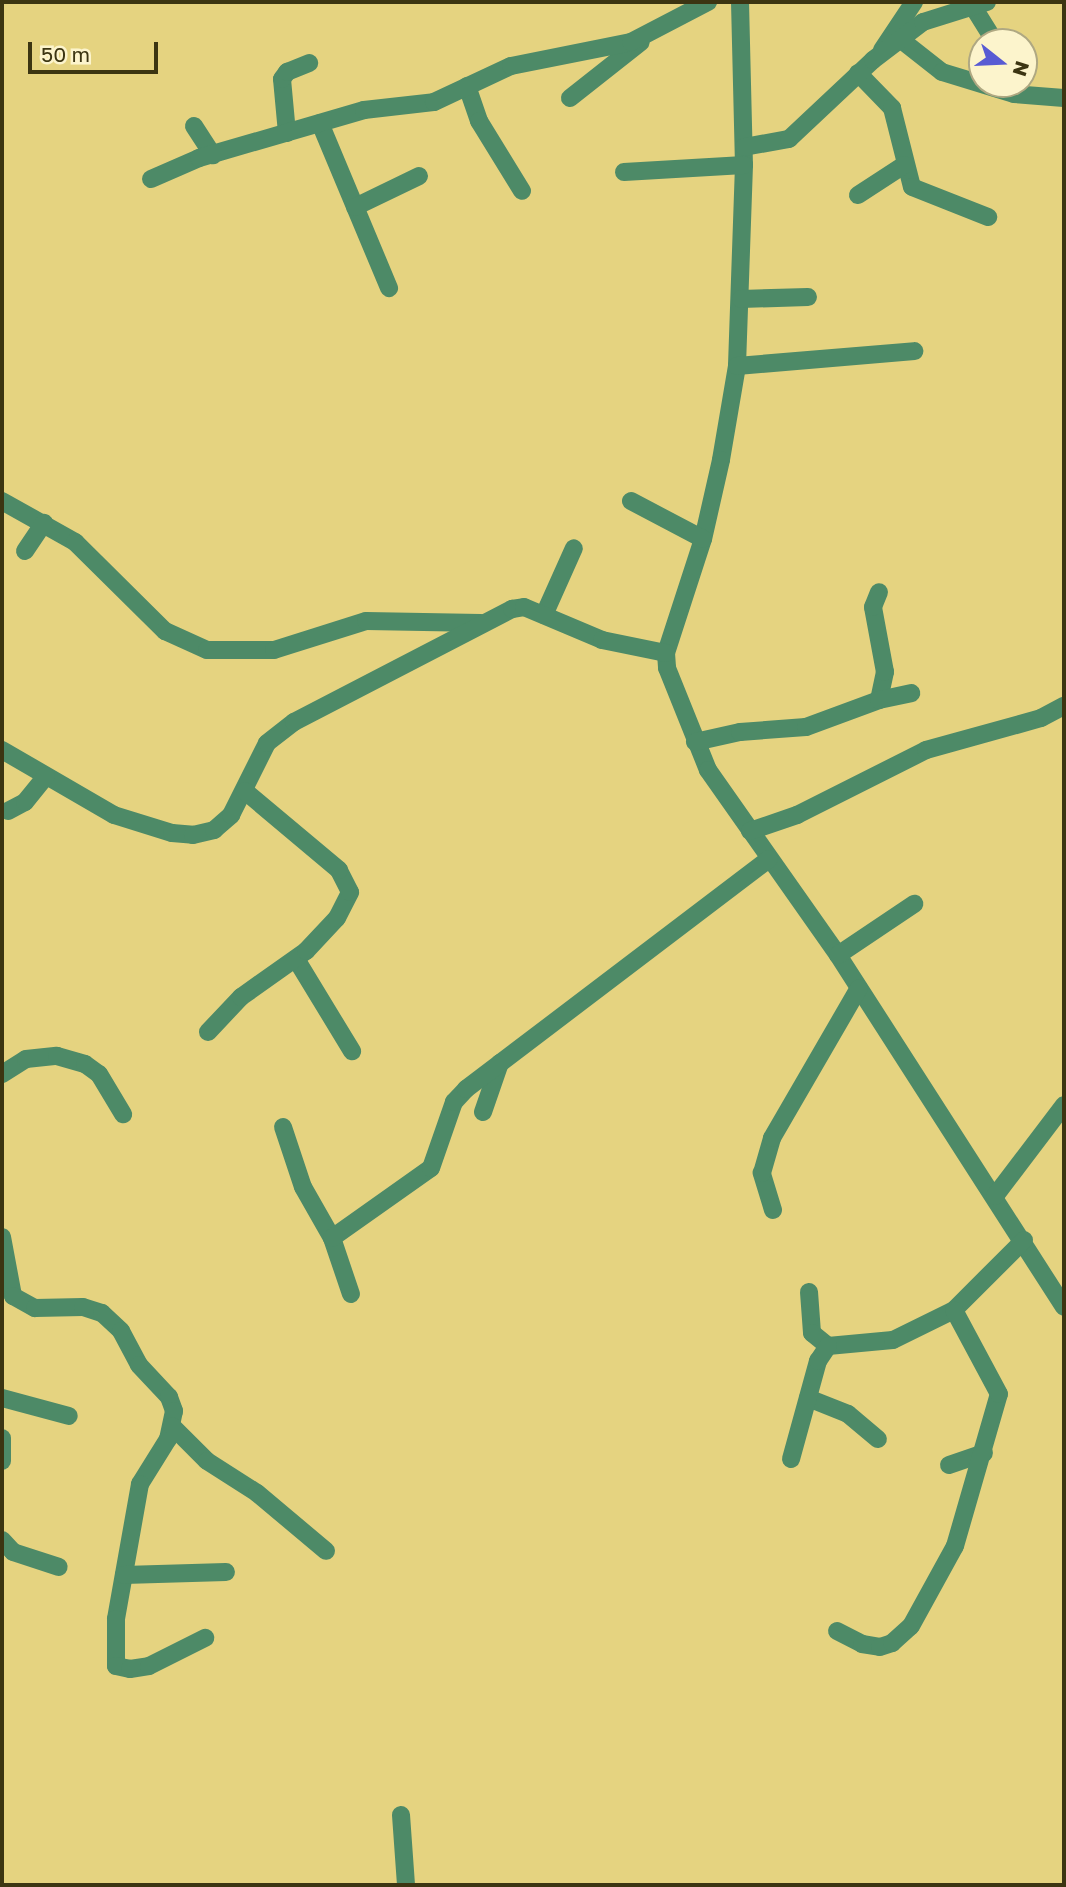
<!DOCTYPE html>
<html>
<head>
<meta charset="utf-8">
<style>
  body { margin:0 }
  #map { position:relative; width:1066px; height:1887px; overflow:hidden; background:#e5d380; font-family:"Golos Text",sans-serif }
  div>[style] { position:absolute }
  .minor>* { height:18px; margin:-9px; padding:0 9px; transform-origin:9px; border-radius:9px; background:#4d8a67 }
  span { translate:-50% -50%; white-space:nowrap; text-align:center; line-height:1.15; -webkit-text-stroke:7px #fcf4cc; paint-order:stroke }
  .frame { position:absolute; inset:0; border:4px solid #3c3512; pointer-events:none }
  .north { position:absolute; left:968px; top:28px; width:70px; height:70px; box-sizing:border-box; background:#fcf4cc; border:2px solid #afa882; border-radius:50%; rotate:108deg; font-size:19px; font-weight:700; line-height:28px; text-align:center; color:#3c3512 }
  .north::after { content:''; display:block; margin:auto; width:24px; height:32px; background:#585bd3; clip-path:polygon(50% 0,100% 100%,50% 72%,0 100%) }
  .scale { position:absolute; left:28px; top:42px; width:130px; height:32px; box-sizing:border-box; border:4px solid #3c3512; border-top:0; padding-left:9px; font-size:21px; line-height:24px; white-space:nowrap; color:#3c3512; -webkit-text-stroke:5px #fcf4cc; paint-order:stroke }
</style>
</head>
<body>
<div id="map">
  <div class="minor">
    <div style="left:740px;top:2px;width:163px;rotate:88.6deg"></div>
    <div style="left:744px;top:165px;width:201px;rotate:92deg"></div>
    <div style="left:737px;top:366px;width:95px;rotate:99.7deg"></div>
    <div style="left:721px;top:460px;width:81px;rotate:102.8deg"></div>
    <div style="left:703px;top:539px;width:120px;rotate:108deg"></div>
    <div style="left:666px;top:653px;width:15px;rotate:86deg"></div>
    <div style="left:667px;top:668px;width:110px;rotate:68.1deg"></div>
    <div style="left:708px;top:770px;width:226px;rotate:54.9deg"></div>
    <div style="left:838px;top:955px;width:418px;rotate:57.3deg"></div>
    <div style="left:972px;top:5px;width:44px;rotate:58.1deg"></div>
    <div style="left:900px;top:39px;width:53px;rotate:38.2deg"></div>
    <div style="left:942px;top:72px;width:75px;rotate:17deg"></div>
    <div style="left:1014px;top:94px;width:50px;rotate:4.6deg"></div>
    <div style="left:882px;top:50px;width:58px;rotate:-56.3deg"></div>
    <div style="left:858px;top:73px;width:49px;rotate:45.8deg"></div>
    <div style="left:892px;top:108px;width:81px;rotate:75.8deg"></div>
    <div style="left:912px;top:187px;width:82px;rotate:21.5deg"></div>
    <div style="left:467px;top:86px;width:37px;rotate:71deg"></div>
    <div style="left:479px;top:121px;width:82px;rotate:58.4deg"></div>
    <div style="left:570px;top:98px;width:90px;rotate:-38.3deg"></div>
    <div style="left:320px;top:123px;width:179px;rotate:67.3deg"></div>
    <div style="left:194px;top:126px;width:35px;rotate:57deg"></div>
    <div style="left:287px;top:133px;width:54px;rotate:-95.3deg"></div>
    <div style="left:282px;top:79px;width:9px;rotate:-54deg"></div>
    <div style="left:287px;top:72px;width:24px;rotate:-22deg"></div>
    <div style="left:744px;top:147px;width:46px;rotate:-10.1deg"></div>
    <div style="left:789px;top:139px;width:115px;rotate:-43.2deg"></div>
    <div style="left:873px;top:60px;width:63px;rotate:-37.2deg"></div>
    <div style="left:923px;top:22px;width:67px;rotate:-17.4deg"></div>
    <div style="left:624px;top:172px;width:120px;rotate:-3.3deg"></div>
    <div style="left:151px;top:179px;width:52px;rotate:-23.6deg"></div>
    <div style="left:199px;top:158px;width:172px;rotate:-16.2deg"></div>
    <div style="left:364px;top:110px;width:70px;rotate:-6.5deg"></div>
    <div style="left:434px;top:102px;width:85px;rotate:-25.1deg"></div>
    <div style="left:511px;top:66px;width:122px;rotate:-11.3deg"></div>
    <div style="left:631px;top:42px;width:87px;rotate:-27.5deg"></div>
    <div style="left:858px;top:195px;width:55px;rotate:-33.1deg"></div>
    <div style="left:355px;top:207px;width:71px;rotate:-25.8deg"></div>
    <div style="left:741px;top:299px;width:67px;rotate:-1.7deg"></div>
    <div style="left:737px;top:366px;width:178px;rotate:-4.8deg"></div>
    <div style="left:2px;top:501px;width:84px;rotate:29.3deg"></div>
    <div style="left:75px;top:542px;width:127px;rotate:44.7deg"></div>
    <div style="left:165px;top:631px;width:46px;rotate:24.3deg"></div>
    <div style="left:207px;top:650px;width:67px"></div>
    <div style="left:274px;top:650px;width:96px;rotate:-17.5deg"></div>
    <div style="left:366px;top:621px;width:115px;rotate:1deg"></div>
    <div style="left:631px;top:501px;width:81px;rotate:27.8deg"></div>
    <div style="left:25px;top:551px;width:34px;rotate:-56deg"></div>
    <div style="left:544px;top:615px;width:73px;rotate:-65.9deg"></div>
    <div style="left:879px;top:700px;width:29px;rotate:-78deg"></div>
    <div style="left:885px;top:672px;width:66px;rotate:-100.5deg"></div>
    <div style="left:873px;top:607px;width:16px;rotate:-68deg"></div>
    <div style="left:695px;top:742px;width:46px;rotate:-12.5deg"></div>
    <div style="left:740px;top:732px;width:66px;rotate:-4.3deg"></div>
    <div style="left:806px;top:727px;width:78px;rotate:-20.3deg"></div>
    <div style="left:879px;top:700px;width:33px;rotate:-12deg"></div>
    <div style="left:2px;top:750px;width:129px;rotate:30.1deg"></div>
    <div style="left:114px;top:815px;width:61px;rotate:17.2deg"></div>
    <div style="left:172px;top:833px;width:21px;rotate:5deg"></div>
    <div style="left:193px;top:835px;width:22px;rotate:-13deg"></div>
    <div style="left:214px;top:830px;width:23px;rotate:-41deg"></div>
    <div style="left:231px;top:815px;width:80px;rotate:-63.4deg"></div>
    <div style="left:267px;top:743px;width:34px;rotate:-38deg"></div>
    <div style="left:294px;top:722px;width:246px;rotate:-27.4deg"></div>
    <div style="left:512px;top:609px;width:12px;rotate:-9deg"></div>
    <div style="left:524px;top:607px;width:85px;rotate:22.9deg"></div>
    <div style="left:602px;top:640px;width:65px;rotate:11.5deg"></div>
    <div style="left:8px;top:811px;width:19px;rotate:-28deg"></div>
    <div style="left:25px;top:802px;width:33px;rotate:-51deg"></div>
    <div style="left:750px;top:831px;width:50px;rotate:-18.8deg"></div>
    <div style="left:797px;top:815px;width:144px;rotate:-26.7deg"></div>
    <div style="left:926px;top:750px;width:119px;rotate:-15.5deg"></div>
    <div style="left:1041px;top:718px;width:26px;rotate:-28deg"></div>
    <div style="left:838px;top:955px;width:92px;rotate:-33.9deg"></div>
    <div style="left:296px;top:959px;width:108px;rotate:58.7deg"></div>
    <div style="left:208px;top:1032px;width:48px;rotate:-46.7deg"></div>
    <div style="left:241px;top:997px;width:80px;rotate:-35.3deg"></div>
    <div style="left:306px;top:951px;width:45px;rotate:-46.8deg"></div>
    <div style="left:337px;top:918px;width:29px;rotate:-63deg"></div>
    <div style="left:350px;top:892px;width:25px;rotate:-117deg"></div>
    <div style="left:339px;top:870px;width:123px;rotate:-140deg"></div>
    <div style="left:2px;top:1074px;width:28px;rotate:-32deg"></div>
    <div style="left:26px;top:1059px;width:31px;rotate:-6deg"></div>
    <div style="left:57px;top:1056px;width:29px;rotate:16deg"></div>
    <div style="left:85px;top:1064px;width:17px;rotate:36deg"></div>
    <div style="left:99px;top:1074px;width:47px;rotate:59deg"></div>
    <div style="left:483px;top:1112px;width:52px;rotate:-70.9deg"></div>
    <div style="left:283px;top:1127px;width:63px;rotate:71.6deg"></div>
    <div style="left:303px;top:1187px;width:59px;rotate:60.4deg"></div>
    <div style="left:332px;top:1238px;width:59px;rotate:71.3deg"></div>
    <div style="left:995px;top:1196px;width:114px;rotate:-52.8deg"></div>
    <div style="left:773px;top:1210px;width:39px;rotate:-107deg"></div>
    <div style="left:762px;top:1173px;width:36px;rotate:-74deg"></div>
    <div style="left:772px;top:1138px;width:173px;rotate:-59.9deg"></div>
    <div style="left:2px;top:1237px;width:60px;rotate:79.4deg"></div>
    <div style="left:13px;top:1296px;width:25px;rotate:29deg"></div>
    <div style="left:35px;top:1308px;width:48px;rotate:-1.2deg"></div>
    <div style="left:83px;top:1307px;width:20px;rotate:18deg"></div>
    <div style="left:102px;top:1313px;width:26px;rotate:43deg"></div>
    <div style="left:121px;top:1331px;width:38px;rotate:62deg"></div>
    <div style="left:139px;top:1365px;width:44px;rotate:46.8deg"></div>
    <div style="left:169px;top:1397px;width:15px;rotate:70deg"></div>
    <div style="left:174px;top:1411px;width:29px;rotate:102deg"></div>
    <div style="left:168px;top:1439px;width:53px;rotate:121.9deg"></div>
    <div style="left:140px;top:1484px;width:137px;rotate:100.1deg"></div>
    <div style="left:116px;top:1619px;width:47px;rotate:90deg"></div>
    <div style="left:116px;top:1666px;width:14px;rotate:12deg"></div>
    <div style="left:130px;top:1669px;width:19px;rotate:-9deg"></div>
    <div style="left:149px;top:1666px;width:63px;rotate:-26.6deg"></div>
    <div style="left:332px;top:1238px;width:121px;rotate:-35.3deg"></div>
    <div style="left:431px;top:1168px;width:70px;rotate:-70.8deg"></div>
    <div style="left:454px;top:1102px;width:18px;rotate:-47deg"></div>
    <div style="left:466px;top:1089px;width:380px;rotate:-37.2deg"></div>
    <div style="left:809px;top:1292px;width:41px;rotate:85.8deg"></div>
    <div style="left:812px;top:1333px;width:21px;rotate:39deg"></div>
    <div style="left:828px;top:1346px;width:65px;rotate:-5.3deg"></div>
    <div style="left:893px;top:1340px;width:68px;rotate:-26.2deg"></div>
    <div style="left:954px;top:1310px;width:99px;rotate:-45deg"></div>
    <div style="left:2px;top:1398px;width:69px;rotate:15deg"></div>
    <div style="left:808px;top:1398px;width:43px;rotate:21.8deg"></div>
    <div style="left:848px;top:1414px;width:39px;rotate:40deg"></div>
    <div style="left:172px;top:1426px;width:49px;rotate:45deg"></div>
    <div style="left:207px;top:1461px;width:59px;rotate:32.6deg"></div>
    <div style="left:257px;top:1493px;width:90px;rotate:40deg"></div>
    <div style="left:2px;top:1438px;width:23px;rotate:90deg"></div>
    <div style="left:791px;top:1459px;width:102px;rotate:-74.6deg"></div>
    <div style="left:818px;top:1361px;width:18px;rotate:-56deg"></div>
    <div style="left:949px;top:1465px;width:37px;rotate:-19deg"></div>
    <div style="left:2px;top:1540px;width:16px;rotate:47deg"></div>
    <div style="left:13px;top:1552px;width:48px;rotate:18.1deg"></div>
    <div style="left:124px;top:1575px;width:102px;rotate:-1.7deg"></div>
    <div style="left:837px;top:1631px;width:28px;rotate:27deg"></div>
    <div style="left:862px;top:1644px;width:18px;rotate:9deg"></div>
    <div style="left:880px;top:1647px;width:13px;rotate:-18deg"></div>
    <div style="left:892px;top:1643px;width:25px;rotate:-42deg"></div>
    <div style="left:911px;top:1626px;width:91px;rotate:-61.2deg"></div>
    <div style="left:955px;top:1546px;width:158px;rotate:-73.9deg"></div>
    <div style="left:999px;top:1394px;width:95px;rotate:-118.2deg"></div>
    <div style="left:401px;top:1815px;width:70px;rotate:85.9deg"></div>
  </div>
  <div class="frame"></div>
  <div class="north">N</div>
  <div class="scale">50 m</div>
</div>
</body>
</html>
